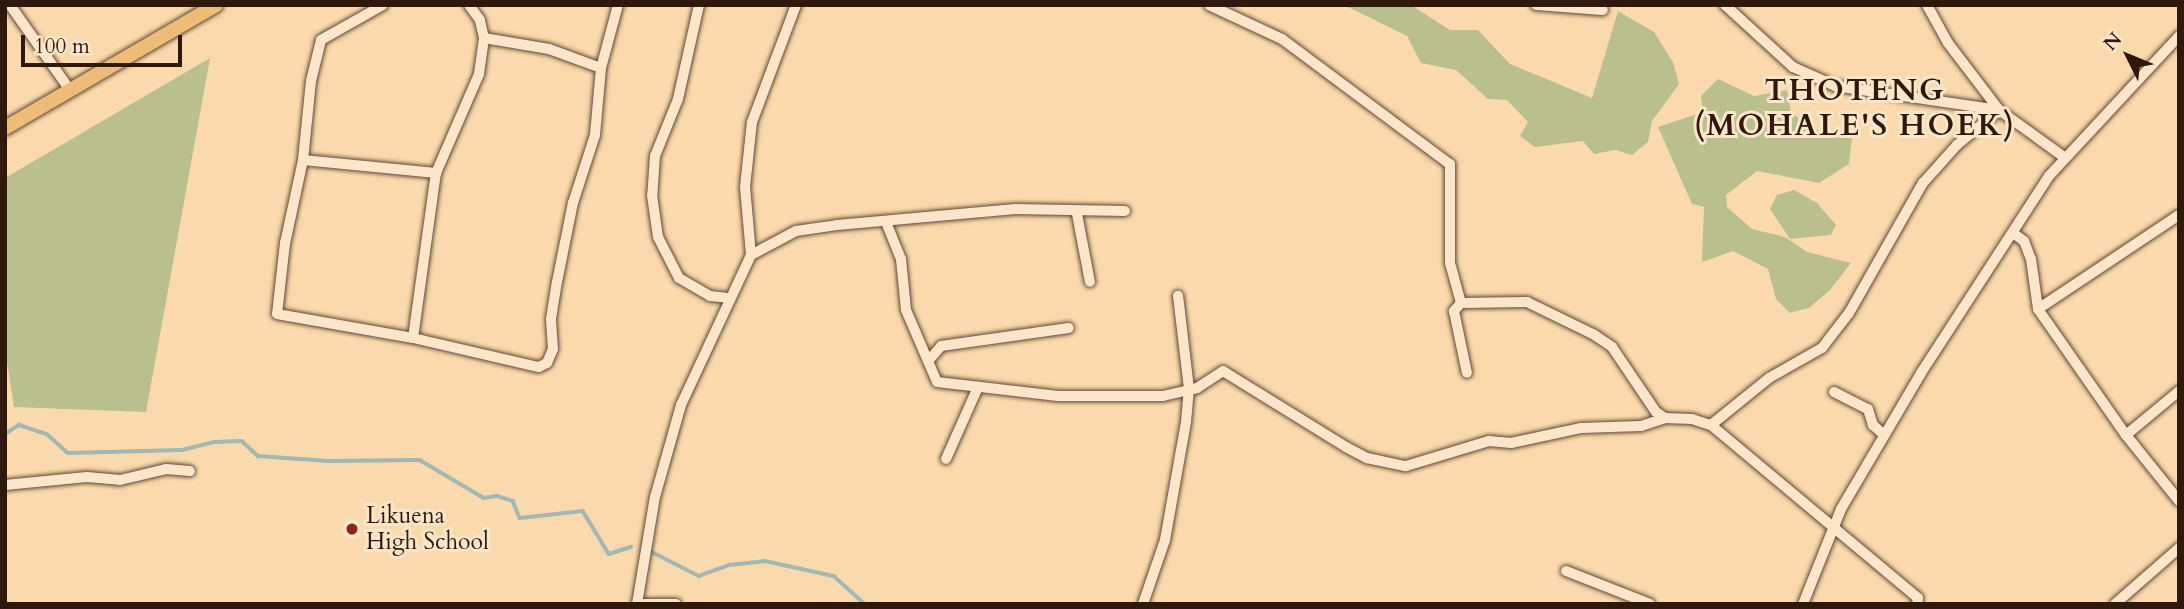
<!DOCTYPE html>
<html>
<head>
<meta charset="utf-8">
<style>
  body { margin:0 }
  #map { position:relative; width:2184px; height:609px; overflow:hidden; background:#fad9ac; font-family:Cardo,serif }
  div>[style] { position:absolute }
  .green>* { inset:0; background:#b9c08d }
  .stream>* { height:3.5px; margin:-1.75px; padding:0 1.75px; transform-origin:1.75px; border-radius:1.75px; background:#a1b8b3 }
  .roads { filter:drop-shadow(0 0 2px #614934) drop-shadow(0 0 2px #614934) }
  .minor>* { height:10px; margin:-5px; padding:0 5px; transform-origin:5px; border-radius:5px; background:#fce6c9 }
  .major>* { height:14px; margin:-7px; padding:0 7px; transform-origin:7px; border-radius:7px; background:#edbc76 }
  .dots>* { width:19px; height:19px; translate:-50% -50%; box-sizing:border-box; border:4px solid #fce6c9; border-radius:50% }
  span { translate:-50% -50%; white-space:nowrap; text-align:center; line-height:1.15; -webkit-text-stroke:6px #fce6c9; paint-order:stroke }
  .poi-label { font-size:23px; color:#2e190c }
  .left { translate:0 -50%; text-align:left }
  .district-label { font-size:30px; color:#2e190c; font-weight:700; letter-spacing:2px }
  .frame { position:absolute; inset:0; border:7px solid #2e190c; pointer-events:none }
  .north { position:absolute; left:2093px; top:21px; width:70px; height:70px; -webkit-text-stroke:5px #fce6c9; paint-order:stroke; rotate:313deg; font-size:19px; font-weight:700; line-height:28px; text-align:center; color:#2e190c }
  .north::after { content:''; display:block; margin:auto; width:24px; height:32px; background:#2e190c; clip-path:polygon(50% 0,100% 100%,50% 72%,0 100%) }
  .scale { position:absolute; left:21px; top:35px; width:161px; height:32px; box-sizing:border-box; border:4px solid #2e190c; border-top:0; padding-left:9px; font-size:21px; line-height:24px; white-space:nowrap; color:#2e190c; -webkit-text-stroke:5px #fce6c9; paint-order:stroke }
</style>
</head>
<body>
<div id="map">
  <div class="green">
    <div style="clip-path:polygon(1344px 5px,1411px 5px,1450px 30px,1478px 30px,1510px 64px,1592px 98px,1618px 11px,1654px 32px,1673px 62px,1679px 84px,1652px 121px,1648px 142px,1632px 155px,1615px 150px,1594px 154px,1583px 141px,1535px 147px,1520px 136px,1528px 122px,1507px 100px,1488px 99px,1456px 70px,1421px 63px,1407px 36px)"></div>
    <div style="clip-path:polygon(210px 58px,146px 412px,14px 407px,5px 349px,5px 178px)"></div>
    <div style="clip-path:polygon(1718px 79px,1754px 96px,1787px 90px,1791px 113px,1827px 136px,1852px 138px,1849px 164px,1819px 183px,1757px 171px,1726px 195px,1727px 207px,1752px 229px,1785px 237px,1807px 252px,1851px 263px,1830px 290px,1809px 308px,1790px 313px,1776px 299px,1768px 269px,1733px 251px,1702px 262px,1704px 207px,1692px 204px,1658px 127px,1703px 112px,1701px 96px)"></div>
    <div style="clip-path:polygon(1794px 190px,1817px 203px,1836px 225px,1831px 235px,1790px 239px,1770px 209px,1777px 195px)"></div>
  </div>
  <div class="stream">
    <div style="left:5px;top:434px;width:17px;rotate:-33deg"></div>
    <div style="left:19px;top:425px;width:29px;rotate:18deg"></div>
    <div style="left:47px;top:434px;width:28px;rotate:42deg"></div>
    <div style="left:68px;top:453px;width:114px;rotate:-1.5deg"></div>
    <div style="left:182px;top:450px;width:33px;rotate:-14deg"></div>
    <div style="left:214px;top:442px;width:28px;rotate:-2deg"></div>
    <div style="left:242px;top:441px;width:22px;rotate:43deg"></div>
    <div style="left:258px;top:456px;width:70px;rotate:4.1deg"></div>
    <div style="left:328px;top:461px;width:92px;rotate:-0.6deg"></div>
    <div style="left:420px;top:460px;width:74px;rotate:30.7deg"></div>
    <div style="left:484px;top:498px;width:13px;rotate:-9deg"></div>
    <div style="left:497px;top:496px;width:17px;rotate:17deg"></div>
    <div style="left:513px;top:501px;width:18px;rotate:68deg"></div>
    <div style="left:520px;top:518px;width:63px;rotate:-6.3deg"></div>
    <div style="left:583px;top:511px;width:50px;rotate:58.8deg"></div>
    <div style="left:609px;top:554px;width:23px;rotate:-18deg"></div>
    <div style="left:652px;top:552px;width:53px;rotate:27.1deg"></div>
    <div style="left:699px;top:576px;width:32px;rotate:-20deg"></div>
    <div style="left:729px;top:565px;width:36px;rotate:-6deg"></div>
    <div style="left:765px;top:561px;width:71px;rotate:12.3deg"></div>
    <div style="left:834px;top:576px;width:42px;rotate:42.1deg"></div>
  </div>
  <div class="roads">
    <div class="minor">
      <div style="left:10px;top:5px;width:104px;rotate:54.8deg"></div>
      <div style="left:383px;top:5px;width:71px;rotate:150.6deg"></div>
      <div style="left:321px;top:40px;width:42px;rotate:103.7deg"></div>
      <div style="left:311px;top:81px;width:79px;rotate:95.8deg"></div>
      <div style="left:303px;top:160px;width:85px;rotate:102.2deg"></div>
      <div style="left:285px;top:243px;width:71px;rotate:96.4deg"></div>
      <div style="left:277px;top:314px;width:138px;rotate:10deg"></div>
      <div style="left:413px;top:338px;width:129px;rotate:13deg"></div>
      <div style="left:539px;top:367px;width:9px;rotate:-27deg"></div>
      <div style="left:547px;top:363px;width:15px;rotate:-67deg"></div>
      <div style="left:553px;top:349px;width:30px;rotate:-94deg"></div>
      <div style="left:551px;top:319px;width:37px;rotate:-81deg"></div>
      <div style="left:557px;top:282px;width:81px;rotate:-78.6deg"></div>
      <div style="left:573px;top:203px;width:71px;rotate:-72.1deg"></div>
      <div style="left:595px;top:135px;width:67px;rotate:-84.9deg"></div>
      <div style="left:601px;top:68px;width:65px;rotate:-74.9deg"></div>
      <div style="left:699px;top:5px;width:96px;rotate:102.6deg"></div>
      <div style="left:678px;top:99px;width:61px;rotate:112deg"></div>
      <div style="left:655px;top:156px;width:39px;rotate:94deg"></div>
      <div style="left:652px;top:195px;width:42px;rotate:81.9deg"></div>
      <div style="left:658px;top:237px;width:46px;rotate:62.9deg"></div>
      <div style="left:679px;top:278px;width:36px;rotate:30deg"></div>
      <div style="left:710px;top:296px;width:18px;rotate:6deg"></div>
      <div style="left:1209px;top:5px;width:81px;rotate:25deg"></div>
      <div style="left:1282px;top:39px;width:209px;rotate:36.7deg"></div>
      <div style="left:1450px;top:164px;width:99px;rotate:90deg"></div>
      <div style="left:1450px;top:263px;width:41px;rotate:74.6deg"></div>
      <div style="left:1536px;top:5px;width:67px;rotate:4.3deg"></div>
      <div style="left:1725px;top:5px;width:92px;rotate:42.4deg"></div>
      <div style="left:1793px;top:67px;width:46px;rotate:24.3deg"></div>
      <div style="left:1835px;top:86px;width:166px;rotate:8.3deg"></div>
      <div style="left:1927px;top:5px;width:43px;rotate:61.1deg"></div>
      <div style="left:1948px;top:43px;width:84px;rotate:52.7deg"></div>
      <div style="left:1999px;top:110px;width:80px;rotate:35.9deg"></div>
      <div style="left:484px;top:38px;width:66px;rotate:9.6deg"></div>
      <div style="left:549px;top:49px;width:55px;rotate:20.1deg"></div>
      <div style="left:303px;top:160px;width:134px;rotate:5.6deg"></div>
      <div style="left:1077px;top:214px;width:69px;rotate:79.2deg"></div>
      <div style="left:886px;top:222px;width:40px;rotate:68deg"></div>
      <div style="left:901px;top:259px;width:51px;rotate:84.4deg"></div>
      <div style="left:906px;top:310px;width:78px;rotate:66.7deg"></div>
      <div style="left:937px;top:382px;width:122px;rotate:6.6deg"></div>
      <div style="left:1058px;top:396px;width:105px"></div>
      <div style="left:1163px;top:396px;width:35px;rotate:-13deg"></div>
      <div style="left:1197px;top:388px;width:31px;rotate:-33deg"></div>
      <div style="left:1223px;top:371px;width:145px;rotate:31.7deg"></div>
      <div style="left:1346px;top:447px;width:24px;rotate:28deg"></div>
      <div style="left:1367px;top:458px;width:40px;rotate:12deg"></div>
      <div style="left:1406px;top:466px;width:87px;rotate:-16.8deg"></div>
      <div style="left:1489px;top:441px;width:22px;rotate:5deg"></div>
      <div style="left:1511px;top:443px;width:72px;rotate:-12.1deg"></div>
      <div style="left:1581px;top:428px;width:60px;rotate:-1.9deg"></div>
      <div style="left:1641px;top:426px;width:25px;rotate:-18deg"></div>
      <div style="left:2013px;top:233px;width:14px;rotate:36deg"></div>
      <div style="left:2024px;top:241px;width:19px;rotate:69deg"></div>
      <div style="left:2031px;top:259px;width:50px;rotate:82deg"></div>
      <div style="left:2038px;top:309px;width:154px;rotate:55.1deg"></div>
      <div style="left:751px;top:255px;width:51px;rotate:-28.1deg"></div>
      <div style="left:796px;top:231px;width:41px;rotate:-8.3deg"></div>
      <div style="left:837px;top:225px;width:179px;rotate:-5.1deg"></div>
      <div style="left:1015px;top:209px;width:110px;rotate:1deg"></div>
      <div style="left:1461px;top:303px;width:66px;rotate:-0.9deg"></div>
      <div style="left:1527px;top:302px;width:73px;rotate:25.9deg"></div>
      <div style="left:1593px;top:334px;width:23px;rotate:34deg"></div>
      <div style="left:1612px;top:347px;width:78px;rotate:55.9deg"></div>
      <div style="left:1656px;top:412px;width:11px;rotate:34deg"></div>
      <div style="left:1665px;top:418px;width:27px;rotate:2deg"></div>
      <div style="left:1692px;top:419px;width:20px;rotate:18deg"></div>
      <div style="left:1711px;top:425px;width:270px;rotate:39.9deg"></div>
      <div style="left:1918px;top:598px;width:6px;rotate:99deg"></div>
      <div style="left:1461px;top:303px;width:11px;rotate:131deg"></div>
      <div style="left:1454px;top:311px;width:63px;rotate:78.2deg"></div>
      <div style="left:2038px;top:309px;width:169px;rotate:-33.7deg"></div>
      <div style="left:413px;top:338px;width:167px;rotate:-82.1deg"></div>
      <div style="left:436px;top:173px;width:108px;rotate:-66.5deg"></div>
      <div style="left:479px;top:74px;width:36px;rotate:-82deg"></div>
      <div style="left:484px;top:38px;width:18px;rotate:-103deg"></div>
      <div style="left:480px;top:20px;width:19px;rotate:-126deg"></div>
      <div style="left:929px;top:360px;width:18px;rotate:-49deg"></div>
      <div style="left:941px;top:346px;width:129px;rotate:-8deg"></div>
      <div style="left:2179px;top:391px;width:69px;rotate:140.3deg"></div>
      <div style="left:2126px;top:435px;width:85px;rotate:51.2deg"></div>
      <div style="left:1834px;top:392px;width:38px;rotate:27deg"></div>
      <div style="left:1868px;top:409px;width:17px;rotate:73deg"></div>
      <div style="left:1873px;top:425px;width:15px;rotate:42deg"></div>
      <div style="left:1711px;top:425px;width:75px;rotate:-39deg"></div>
      <div style="left:1769px;top:378px;width:61px;rotate:-29.5deg"></div>
      <div style="left:1822px;top:348px;width:44px;rotate:-52.4deg"></div>
      <div style="left:1849px;top:313px;width:150px;rotate:-60.4deg"></div>
      <div style="left:1923px;top:183px;width:51px;rotate:-48.2deg"></div>
      <div style="left:1957px;top:145px;width:55px;rotate:-39.8deg"></div>
      <div style="left:946px;top:459px;width:79px;rotate:-66deg"></div>
      <div style="left:5px;top:485px;width:82px;rotate:-5.6deg"></div>
      <div style="left:87px;top:477px;width:33px;rotate:5deg"></div>
      <div style="left:120px;top:480px;width:47px;rotate:-13.4deg"></div>
      <div style="left:166px;top:469px;width:24px;rotate:5deg"></div>
      <div style="left:1566px;top:571px;width:90px;rotate:21.4deg"></div>
      <div style="left:637px;top:604px;width:109px;rotate:-80.5deg"></div>
      <div style="left:655px;top:497px;width:96px;rotate:-74.2deg"></div>
      <div style="left:681px;top:405px;width:166px;rotate:-65deg"></div>
      <div style="left:751px;top:255px;width:68px;rotate:-95deg"></div>
      <div style="left:745px;top:187px;width:65px;rotate:-83.9deg"></div>
      <div style="left:752px;top:122px;width:125px;rotate:-69.4deg"></div>
      <div style="left:643px;top:604px;width:33px"></div>
      <div style="left:1143px;top:604px;width:68px;rotate:-71deg"></div>
      <div style="left:1165px;top:540px;width:120px;rotate:-79.9deg"></div>
      <div style="left:1186px;top:422px;width:33px;rotate:-85deg"></div>
      <div style="left:1189px;top:389px;width:94px;rotate:-96.7deg"></div>
      <div style="left:1803px;top:604px;width:102px;rotate:-68.2deg"></div>
      <div style="left:1841px;top:509px;width:158px;rotate:-59.5deg"></div>
      <div style="left:1921px;top:373px;width:235px;rotate:-57deg"></div>
      <div style="left:2049px;top:176px;width:191px;rotate:-47.1deg"></div>
      <div style="left:2115px;top:604px;width:85px;rotate:-41.2deg"></div>
    </div>
    <div class="major">
      <div style="left:5px;top:128px;width:244px;rotate:-30.2deg"></div>
    </div>
  </div>
  <div class="dots">
    <div style="left:352px;top:529px;background:#8f2418"></div>
  </div>
  <div class="poi-label">
    <span class="left" style="left:366px;top:529px">Likuena<br>High School</span>
  </div>
  <div class="district-label">
    <span style="left:1855px;top:108px">THOTENG<br>(MOHALE'S HOEK)</span>
  </div>
  <div class="frame"></div>
  <div class="north">N</div>
  <div class="scale">100 m</div>
</div>
</body>
</html>
